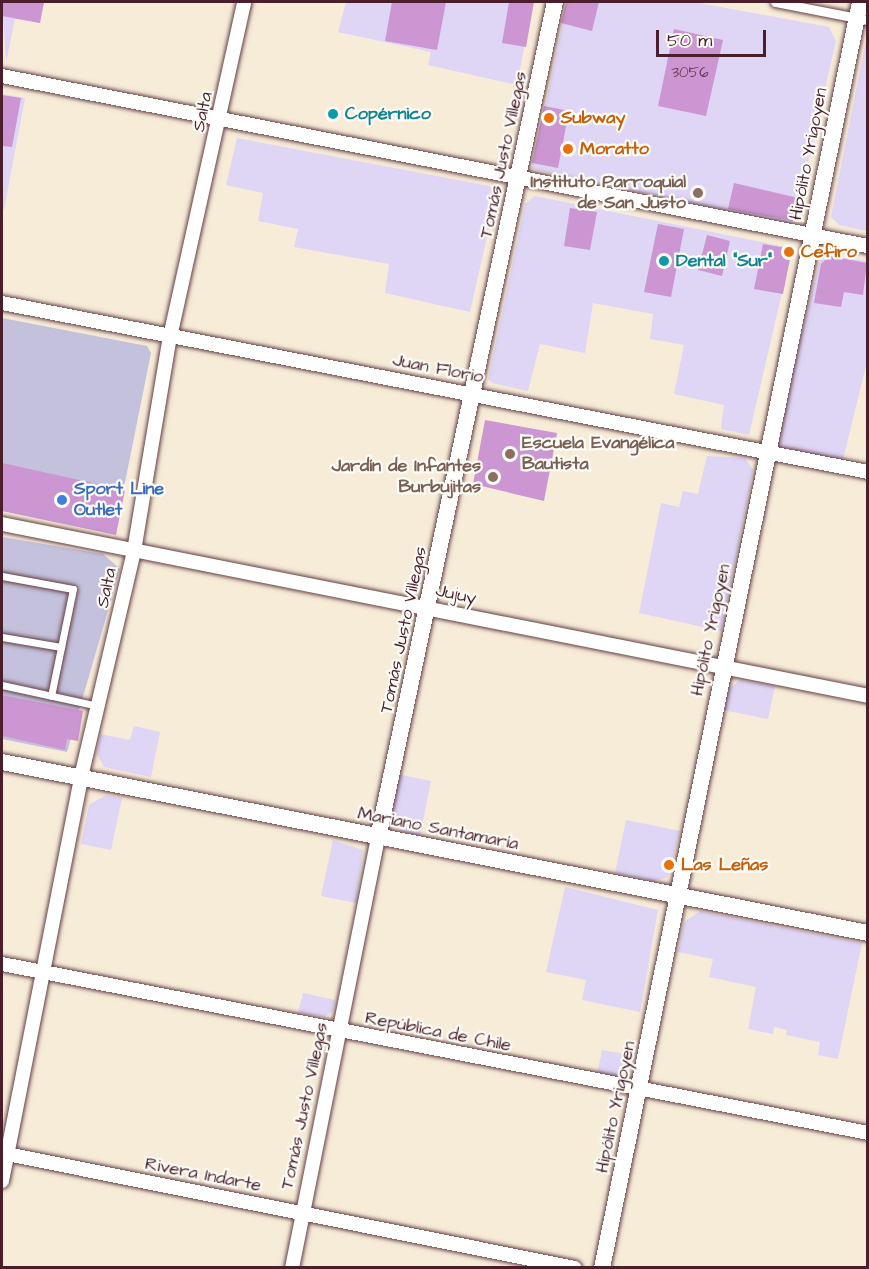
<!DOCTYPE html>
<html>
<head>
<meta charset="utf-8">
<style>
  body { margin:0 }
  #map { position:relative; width:869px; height:1269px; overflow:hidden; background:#f7ecd8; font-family:"Architects Daughter",sans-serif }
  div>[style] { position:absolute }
  .built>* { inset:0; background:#dfd5f5 }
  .industrial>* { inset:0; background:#c3c1db }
  .building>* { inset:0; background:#cc96d2 }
  .roads { filter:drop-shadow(0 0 2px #643e45) drop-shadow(0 0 2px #643e45) }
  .service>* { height:7px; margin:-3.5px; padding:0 3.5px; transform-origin:3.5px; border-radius:3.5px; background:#fff }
  .pedestrian>* { height:9px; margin:-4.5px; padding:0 4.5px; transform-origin:4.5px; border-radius:4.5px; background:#fff }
  .minor>* { height:14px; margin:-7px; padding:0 7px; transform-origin:7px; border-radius:7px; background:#fff }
  .tertiary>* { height:16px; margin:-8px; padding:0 8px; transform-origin:8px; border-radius:8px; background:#fff }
  .dots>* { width:16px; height:16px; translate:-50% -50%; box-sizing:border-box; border:3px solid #fdfcf7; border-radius:50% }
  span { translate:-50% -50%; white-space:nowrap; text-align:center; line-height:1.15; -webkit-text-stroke:4.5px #fdfcf7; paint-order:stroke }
  .number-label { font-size:15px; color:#6a3d55 }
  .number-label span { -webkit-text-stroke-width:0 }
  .street-label { font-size:18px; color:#4a1f2b }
  .culture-label { font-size:18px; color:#0d838f; font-weight:700 }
  .left { translate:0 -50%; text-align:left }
  .food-label { font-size:18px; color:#c56008; font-weight:700 }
  .education-label { font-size:18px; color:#785e54; font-weight:700 }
  .right { translate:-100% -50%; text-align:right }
  .shop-label { font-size:18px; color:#366cbe; font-weight:700 }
  .frame { position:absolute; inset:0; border:3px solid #4a1f2b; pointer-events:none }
  .scale { position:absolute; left:656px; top:30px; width:110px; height:27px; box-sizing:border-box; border:3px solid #4a1f2b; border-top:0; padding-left:8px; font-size:18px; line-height:21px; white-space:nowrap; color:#4a1f2b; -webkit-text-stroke:4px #fdfcf7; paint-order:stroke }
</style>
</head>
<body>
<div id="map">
  <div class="built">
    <div style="clip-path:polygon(2px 2px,44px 2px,40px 23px,15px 19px,6px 62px)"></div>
    <div style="clip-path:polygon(346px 2px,533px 2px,517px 85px,428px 65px,431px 52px,338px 32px)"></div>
    <div style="clip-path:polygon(567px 2px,694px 2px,829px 27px,836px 41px,795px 219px,789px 224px,532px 169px)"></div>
    <div style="clip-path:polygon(867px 36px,867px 231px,839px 225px,831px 217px)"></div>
    <div style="clip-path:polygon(2px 94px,25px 98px,4px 210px,2px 209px)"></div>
    <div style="clip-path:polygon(237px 138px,489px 186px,497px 193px,470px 312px,385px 293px,389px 264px,294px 247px,298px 229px,258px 221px,263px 193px,226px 185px)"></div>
    <div style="clip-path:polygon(535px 196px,786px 247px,791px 254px,749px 435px,721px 429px,724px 405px,674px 394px,684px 345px,650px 339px,653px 314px,593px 303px,585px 353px,540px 344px,528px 391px,492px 383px,488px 379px,525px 204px)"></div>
    <div style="clip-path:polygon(831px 256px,867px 261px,867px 361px,843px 460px,783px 450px,775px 440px,820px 260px)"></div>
    <div style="clip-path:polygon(707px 456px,745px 458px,753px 470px,721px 631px,639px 613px,661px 503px,679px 507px,683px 491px,698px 494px)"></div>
    <div style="clip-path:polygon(740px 680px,775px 686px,768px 719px,723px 710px,727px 690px)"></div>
    <div style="clip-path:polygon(134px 726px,160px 732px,151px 777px,104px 767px,97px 754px,100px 734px,130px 740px)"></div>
    <div style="clip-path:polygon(397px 774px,431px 781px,420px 836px,402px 832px,391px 821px)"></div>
    <div style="clip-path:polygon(106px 795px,122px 798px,111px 850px,81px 844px,89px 805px)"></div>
    <div style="clip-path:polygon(626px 820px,680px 831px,668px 877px,653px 881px,615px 873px)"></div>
    <div style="clip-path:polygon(333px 840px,363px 850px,356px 903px,321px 896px)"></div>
    <div style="clip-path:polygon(565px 887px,658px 910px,640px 1012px,582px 1000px,586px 980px,546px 972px)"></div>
    <div style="clip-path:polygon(700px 911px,862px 943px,838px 1059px,818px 1055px,820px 1042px,786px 1035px,787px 1030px,774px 1027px,773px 1034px,748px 1029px,756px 987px,709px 977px,713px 959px,678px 952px,684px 922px)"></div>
    <div style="clip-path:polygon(303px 993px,335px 1000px,333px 1010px,325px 1017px,298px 1013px)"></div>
    <div style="clip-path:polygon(602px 1050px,631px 1055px,628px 1070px,619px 1077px,597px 1075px)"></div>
  </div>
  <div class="industrial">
    <div style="clip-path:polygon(2px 318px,147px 346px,151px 353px,115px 532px,2px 510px)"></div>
    <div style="clip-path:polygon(2px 537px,103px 554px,120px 569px,67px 752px,2px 739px)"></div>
  </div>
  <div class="building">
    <div style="clip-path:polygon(2px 2px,44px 2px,40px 23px,2px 16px)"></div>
    <div style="clip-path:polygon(392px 2px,446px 2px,437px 50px,385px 41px)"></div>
    <div style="clip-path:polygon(509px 2px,534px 2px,526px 47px,502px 43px)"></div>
    <div style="clip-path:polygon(566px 2px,599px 2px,592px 31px,561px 23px)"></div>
    <div style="clip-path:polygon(674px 29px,723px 40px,706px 116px,658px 106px)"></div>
    <div style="clip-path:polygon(2px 95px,21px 98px,12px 147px,2px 146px)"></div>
    <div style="clip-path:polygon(544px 106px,569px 111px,558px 168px,532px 163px)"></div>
    <div style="clip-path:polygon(734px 183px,798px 198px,793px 221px,728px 209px)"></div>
    <div style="clip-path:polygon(570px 208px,597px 212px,590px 250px,564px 246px)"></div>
    <div style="clip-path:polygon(658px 224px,684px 229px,671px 297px,644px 292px)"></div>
    <div style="clip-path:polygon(707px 235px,730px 241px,722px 276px,698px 270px)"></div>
    <div style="clip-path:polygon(763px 244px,792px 249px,783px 294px,754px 289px)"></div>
    <div style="clip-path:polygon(829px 256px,867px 263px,863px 295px,844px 292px,841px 307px,814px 303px,821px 264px)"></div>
    <div style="clip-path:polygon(485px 420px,557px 433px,544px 501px,473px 484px)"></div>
    <div style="clip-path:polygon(2px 463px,125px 490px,116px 535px,2px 511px)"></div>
    <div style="clip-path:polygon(2px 695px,83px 711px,78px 741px,67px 739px,65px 750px,2px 736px)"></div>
  </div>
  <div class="roads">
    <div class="service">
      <div style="left:2px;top:576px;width:72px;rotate:10.4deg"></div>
      <div style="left:73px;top:589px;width:109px;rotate:101.6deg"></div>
      <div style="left:2px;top:637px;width:60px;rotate:9.6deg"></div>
      <div style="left:2px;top:685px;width:98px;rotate:12.3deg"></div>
    </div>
    <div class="pedestrian">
      <div style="left:775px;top:2px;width:95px;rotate:11deg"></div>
    </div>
    <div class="minor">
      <div style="left:2px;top:76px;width:883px;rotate:11.11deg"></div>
      <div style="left:2px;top:303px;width:882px;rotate:11.04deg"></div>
      <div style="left:2px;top:524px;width:883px;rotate:11.23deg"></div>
      <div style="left:2px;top:964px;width:882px;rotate:11.04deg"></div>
      <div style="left:2px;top:1153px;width:584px;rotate:11.35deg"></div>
      <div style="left:2px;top:1181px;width:412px;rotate:-78.9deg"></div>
      <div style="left:81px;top:777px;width:232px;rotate:-76.8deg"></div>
      <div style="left:134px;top:551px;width:217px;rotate:-80.5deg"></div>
      <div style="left:170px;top:337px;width:343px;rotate:-77.5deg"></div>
      <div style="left:292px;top:1268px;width:439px;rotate:-78.7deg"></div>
    </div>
    <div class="tertiary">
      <div style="left:2px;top:762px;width:883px;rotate:11.17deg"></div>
      <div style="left:378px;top:838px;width:855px;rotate:-78.05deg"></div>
      <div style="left:602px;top:1268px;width:1292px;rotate:-78.48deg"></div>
    </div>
  </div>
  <div class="dots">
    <div style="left:333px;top:114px;background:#0f9aa8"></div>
    <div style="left:549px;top:118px;background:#e8710a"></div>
    <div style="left:568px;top:149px;background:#e8710a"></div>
    <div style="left:698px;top:193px;background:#8d6e63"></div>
    <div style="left:789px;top:252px;background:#e8710a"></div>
    <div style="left:664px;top:261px;background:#0f9aa8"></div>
    <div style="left:510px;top:454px;background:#8d6e63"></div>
    <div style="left:493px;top:477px;background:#8d6e63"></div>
    <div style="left:62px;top:500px;background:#3f7fe0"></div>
    <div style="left:669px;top:865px;background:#e8710a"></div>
  </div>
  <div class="number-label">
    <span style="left:690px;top:73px">3056</span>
  </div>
  <div class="street-label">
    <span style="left:203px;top:112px;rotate:-78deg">Salta</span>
    <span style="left:809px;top:154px;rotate:-79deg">Hipólito Yrigoyen</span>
    <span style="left:504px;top:155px;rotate:-78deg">Tomás Justo Villegas</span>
    <span style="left:438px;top:369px;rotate:11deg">Juan Florio</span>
    <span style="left:107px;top:588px;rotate:-78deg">Salta</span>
    <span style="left:456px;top:595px;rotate:12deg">Jujuy</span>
    <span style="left:404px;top:630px;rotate:-78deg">Tomás Justo Villegas</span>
    <span style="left:711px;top:630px;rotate:-78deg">Hipólito Yrigoyen</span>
    <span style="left:438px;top:829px;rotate:11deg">Mariano Santamaría</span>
    <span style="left:438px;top:1032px;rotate:11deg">República de Chile</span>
    <span style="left:305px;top:1106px;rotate:-78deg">Tomás Justo Villegas</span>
    <span style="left:616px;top:1107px;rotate:-78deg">Hipólito Yrigoyen</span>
    <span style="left:203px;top:1175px;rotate:11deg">Rivera Indarte</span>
  </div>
  <div class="culture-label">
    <span class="left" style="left:345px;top:114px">Copérnico</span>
    <span class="left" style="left:676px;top:261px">Dental "Sur"</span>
  </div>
  <div class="food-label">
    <span class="left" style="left:561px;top:118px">Subway</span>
    <span class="left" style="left:580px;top:149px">Moratto</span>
    <span class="left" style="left:801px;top:252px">Cefiro</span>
    <span class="left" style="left:681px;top:865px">Las Leñas</span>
  </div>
  <div class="education-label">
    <span class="right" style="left:686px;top:193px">Instituto Parroquial<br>de San Justo</span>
    <span class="left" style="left:522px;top:454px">Escuela Evangélica<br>Bautista</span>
    <span class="right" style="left:481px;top:477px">Jardín de Infantes<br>Burbujitas</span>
  </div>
  <div class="shop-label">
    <span class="left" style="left:74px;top:500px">Sport Line<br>Outlet</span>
  </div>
  <div class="frame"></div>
  <div class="scale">50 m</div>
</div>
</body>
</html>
